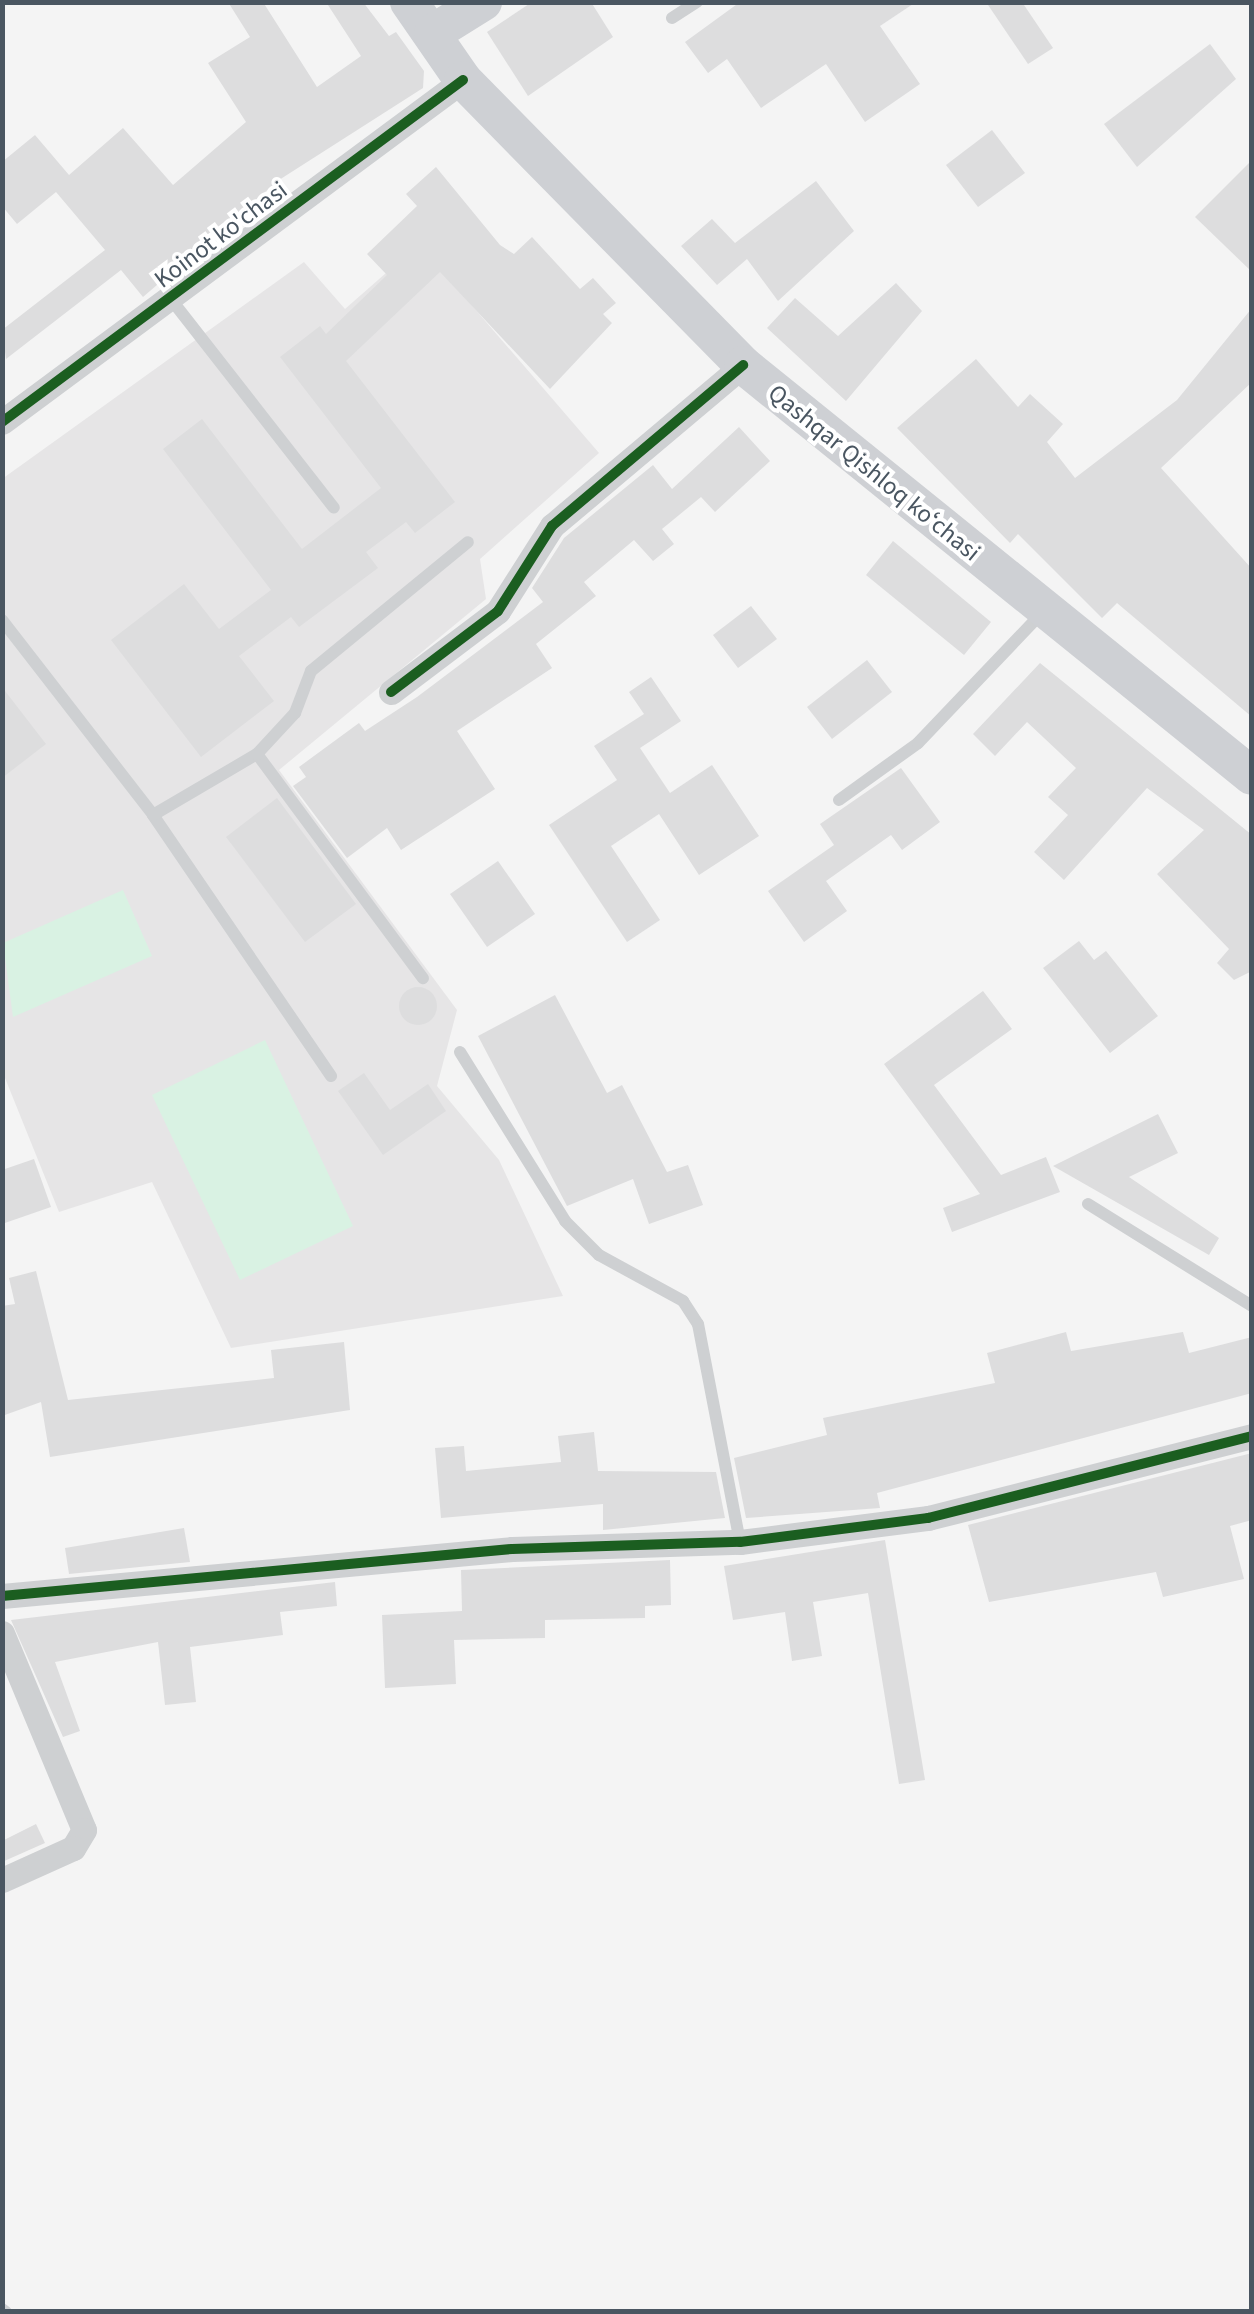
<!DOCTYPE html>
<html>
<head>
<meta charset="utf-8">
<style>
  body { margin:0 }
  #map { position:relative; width:1254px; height:2314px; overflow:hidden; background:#f4f4f4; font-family:"Source Sans 3",sans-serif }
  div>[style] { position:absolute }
  .education>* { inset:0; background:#e6e5e6 }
  .green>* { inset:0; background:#d9f2e3 }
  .building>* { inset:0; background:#ddddde }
  .round { border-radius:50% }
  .lane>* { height:12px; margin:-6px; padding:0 6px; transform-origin:6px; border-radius:6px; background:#ced0d2 }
  .street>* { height:25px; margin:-12.5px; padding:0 12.5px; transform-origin:12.5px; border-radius:12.5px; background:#ced0d2 }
  .secondary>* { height:38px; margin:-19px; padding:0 19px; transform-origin:19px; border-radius:19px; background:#ced0d4 }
  .cycleway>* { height:10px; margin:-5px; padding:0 5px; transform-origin:5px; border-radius:5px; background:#1b5e20 }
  span { translate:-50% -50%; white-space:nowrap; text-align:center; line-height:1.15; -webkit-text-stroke:8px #fff; paint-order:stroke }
  .street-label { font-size:25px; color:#4a5661 }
  .frame { position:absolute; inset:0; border:5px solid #4a5661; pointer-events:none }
</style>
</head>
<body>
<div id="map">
  <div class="education">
    <div style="clip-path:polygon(419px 244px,599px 453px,480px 559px,486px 599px,279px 770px,457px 1010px,437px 1086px,499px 1160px,563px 1296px,231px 1348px,152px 1182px,59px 1212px,3px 1073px,2px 479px,304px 262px,345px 309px)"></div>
  </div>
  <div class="green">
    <div style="clip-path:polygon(123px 890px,152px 956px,13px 1017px,3px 943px)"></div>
    <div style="clip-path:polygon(265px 1040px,353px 1226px,240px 1280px,152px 1095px)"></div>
  </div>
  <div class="building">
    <div style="clip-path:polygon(228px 2px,263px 2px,317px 87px,361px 56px,326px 2px,363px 2px,389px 36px,396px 32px,424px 71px,423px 88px,279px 180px,143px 297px,121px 270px,6px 359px,2px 330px,105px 250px,56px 192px,17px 224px,2px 206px,2px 162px,35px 135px,69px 175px,123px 128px,173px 185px,246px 122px,208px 63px,250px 37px)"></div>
    <div style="clip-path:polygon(532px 2px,591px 2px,613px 37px,528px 96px,487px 32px)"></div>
    <div style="clip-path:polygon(740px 2px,916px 2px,880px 26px,920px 84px,865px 122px,826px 64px,761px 108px,727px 59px,708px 73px,685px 42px)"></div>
    <div style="clip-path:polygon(986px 2px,1022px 2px,1053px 48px,1028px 64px)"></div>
    <div style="clip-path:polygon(1210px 44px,1236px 79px,1137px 167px,1104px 124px)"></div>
    <div style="clip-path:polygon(992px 130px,1025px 173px,978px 207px,946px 165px)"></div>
    <div style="clip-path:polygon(1252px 160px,1252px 272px,1195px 217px)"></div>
    <div style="clip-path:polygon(436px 167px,500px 245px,514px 254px,532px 237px,580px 289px,593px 278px,616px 303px,603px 314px,612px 323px,550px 389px,440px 272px,346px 361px,455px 502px,415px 533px,406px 522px,366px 552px,378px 568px,299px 627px,291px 617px,239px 656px,274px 701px,201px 757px,111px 640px,184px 584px,219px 629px,271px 590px,163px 449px,202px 419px,302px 549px,381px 488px,280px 357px,320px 326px,326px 334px,387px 275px,367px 254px,417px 206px,406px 194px)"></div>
    <div style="clip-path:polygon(816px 181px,854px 231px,778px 301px,747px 259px,717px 285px,681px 246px,712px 219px,735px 243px)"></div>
    <div style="clip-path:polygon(896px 283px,922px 311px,846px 401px,767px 328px,795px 298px,838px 336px)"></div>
    <div style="clip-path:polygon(1252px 308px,1252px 382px,1161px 468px,1252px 569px,1252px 717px,1117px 603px,1102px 618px,1018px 534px,1010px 543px,897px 428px,976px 359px,1018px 407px,1030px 394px,1063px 424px,1047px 442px,1075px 478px,1177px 400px)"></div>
    <div style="clip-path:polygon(739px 427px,770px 461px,715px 512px,701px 497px,662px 529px,674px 544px,653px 561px,634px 540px,584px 582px,596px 596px,536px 644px,552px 668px,457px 731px,495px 789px,401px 850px,387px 828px,347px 858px,293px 786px,306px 777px,299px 767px,359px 723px,365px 731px,417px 697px,543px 602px,532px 588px,564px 538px,653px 465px,672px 489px)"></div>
    <div style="clip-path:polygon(893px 541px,991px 622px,964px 655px,866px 575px)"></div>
    <div style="clip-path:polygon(751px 606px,777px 639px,738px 668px,713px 635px)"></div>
    <div style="clip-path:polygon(867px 660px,892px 692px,832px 739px,807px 707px)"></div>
    <div style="clip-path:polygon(1040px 663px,1252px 835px,1252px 971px,1234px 980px,1217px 963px,1229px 949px,1157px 874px,1204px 830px,1147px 788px,1064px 880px,1034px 852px,1068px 815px,1048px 797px,1076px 768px,1027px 722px,995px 756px,973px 734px)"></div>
    <div style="clip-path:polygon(651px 677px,681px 721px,640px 748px,670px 793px,712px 765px,759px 836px,699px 875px,659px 814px,611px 846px,660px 920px,627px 942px,549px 825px,617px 780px,594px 746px,644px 714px,629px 692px)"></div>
    <div style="clip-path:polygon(2px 687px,46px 744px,2px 778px)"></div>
    <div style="clip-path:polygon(901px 768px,940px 822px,902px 850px,891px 835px,826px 881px,847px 911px,804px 942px,768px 891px,834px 845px,820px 824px)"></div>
    <div style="clip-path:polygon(277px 798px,356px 904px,305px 942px,226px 837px)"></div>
    <div style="clip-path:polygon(498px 861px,535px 914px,487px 947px,450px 894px)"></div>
    <div style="clip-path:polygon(1079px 941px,1094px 960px,1106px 951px,1158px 1016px,1110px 1053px,1043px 968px)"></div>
    <div class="round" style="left:399px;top:987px;width:38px;height:38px"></div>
    <div style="clip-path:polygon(983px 991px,1012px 1029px,934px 1085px,1001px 1175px,1046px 1157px,1060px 1192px,952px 1232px,943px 1208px,980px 1194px,884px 1064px)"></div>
    <div style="clip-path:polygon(555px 995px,607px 1093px,622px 1085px,667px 1172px,688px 1165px,703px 1205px,649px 1224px,633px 1179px,567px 1206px,478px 1036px)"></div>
    <div style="clip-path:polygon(364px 1073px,390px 1110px,428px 1084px,446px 1111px,383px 1155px,338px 1091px)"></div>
    <div style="clip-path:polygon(1158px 1114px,1178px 1153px,1129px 1177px,1219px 1238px,1209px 1255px,1053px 1166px)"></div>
    <div style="clip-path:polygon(34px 1159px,51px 1207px,2px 1224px,2px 1170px)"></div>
    <div style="clip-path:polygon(36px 1271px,68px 1400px,274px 1378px,271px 1350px,344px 1342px,350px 1410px,50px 1457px,41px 1402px,2px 1416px,2px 1306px,15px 1304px,9px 1278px)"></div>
    <div style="clip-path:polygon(1066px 1332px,1071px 1351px,1183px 1332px,1189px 1353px,1252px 1337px,1252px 1393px,877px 1493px,880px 1508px,746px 1518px,734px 1458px,827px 1435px,823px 1418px,995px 1383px,987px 1353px)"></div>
    <div style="clip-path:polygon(594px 1432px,598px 1471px,716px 1472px,725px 1518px,603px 1530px,603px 1504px,441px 1518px,435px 1448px,464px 1446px,466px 1471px,561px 1462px,558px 1436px)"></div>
    <div style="clip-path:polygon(1252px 1453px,1252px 1520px,1230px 1526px,1244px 1579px,1163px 1597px,1156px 1572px,989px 1602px,968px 1525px)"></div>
    <div style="clip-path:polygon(184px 1528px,190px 1562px,69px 1574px,65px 1548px)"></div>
    <div style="clip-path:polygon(885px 1540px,925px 1780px,899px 1784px,868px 1593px,813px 1602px,822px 1656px,792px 1661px,785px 1612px,733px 1620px,724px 1566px)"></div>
    <div style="clip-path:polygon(670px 1560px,671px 1605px,645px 1606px,645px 1618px,545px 1620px,545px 1638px,454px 1640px,456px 1684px,385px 1688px,382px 1615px,462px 1611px,461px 1570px)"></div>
    <div style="clip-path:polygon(335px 1582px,337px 1606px,280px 1612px,283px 1635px,190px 1647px,196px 1702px,165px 1705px,158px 1642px,55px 1662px,80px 1731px,63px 1737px,11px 1620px)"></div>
    <div style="clip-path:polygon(36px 1824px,45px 1843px,2px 1862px,2px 1841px)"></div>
  </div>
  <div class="lane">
    <div style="left:672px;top:18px;width:30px;rotate:-33deg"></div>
    <div style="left:170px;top:298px;width:266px;rotate:52deg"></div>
    <div style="left:2px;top:620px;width:247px;rotate:52.2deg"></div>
    <div style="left:153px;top:815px;width:316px;rotate:55.7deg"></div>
    <div style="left:257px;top:754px;width:279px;rotate:53.5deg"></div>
    <div style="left:839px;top:800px;width:97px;rotate:-35.8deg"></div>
    <div style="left:918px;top:743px;width:180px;rotate:-46.4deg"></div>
    <div style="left:153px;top:815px;width:121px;rotate:-30.4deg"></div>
    <div style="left:257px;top:754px;width:56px;rotate:-47.2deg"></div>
    <div style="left:295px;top:713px;width:45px;rotate:-69.1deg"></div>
    <div style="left:311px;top:671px;width:203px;rotate:-39.4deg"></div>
    <div style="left:460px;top:1052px;width:199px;rotate:58.1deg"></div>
    <div style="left:565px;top:1221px;width:48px;rotate:45deg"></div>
    <div style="left:599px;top:1255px;width:96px;rotate:28.7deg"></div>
    <div style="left:683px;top:1301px;width:27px;rotate:57deg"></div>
    <div style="left:698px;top:1324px;width:222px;rotate:79.1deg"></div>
    <div style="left:1088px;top:1204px;width:193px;rotate:31.9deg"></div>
    <div style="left:2px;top:2309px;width:5px;rotate:37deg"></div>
  </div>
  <div class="street">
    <div style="left:2px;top:422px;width:574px;rotate:-36.57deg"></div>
    <div style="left:391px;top:692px;width:134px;rotate:-37.1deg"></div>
    <div style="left:498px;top:611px;width:101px;rotate:-57.6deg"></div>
    <div style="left:552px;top:526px;width:250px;rotate:-40.1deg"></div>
    <div style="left:2px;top:1596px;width:512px;rotate:-5.27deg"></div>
    <div style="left:512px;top:1549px;width:228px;rotate:-1.8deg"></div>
    <div style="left:740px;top:1542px;width:190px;rotate:-7.3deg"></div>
    <div style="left:928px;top:1518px;width:334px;rotate:-14.2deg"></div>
    <div style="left:2px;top:1633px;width:213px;rotate:67.4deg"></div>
    <div style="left:84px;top:1830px;width:21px;rotate:121deg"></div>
    <div style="left:73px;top:1848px;width:78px;rotate:155.7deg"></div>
  </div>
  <div class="secondary">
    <div style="left:409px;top:2px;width:95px;rotate:55.3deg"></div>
    <div style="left:463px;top:80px;width:400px;rotate:45.5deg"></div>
    <div style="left:743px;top:365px;width:654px;rotate:38.92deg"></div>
    <div style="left:433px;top:33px;width:59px;rotate:-31.8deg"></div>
  </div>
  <div class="cycleway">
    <div style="left:2px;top:422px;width:574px;rotate:-36.57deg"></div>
    <div style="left:391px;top:692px;width:134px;rotate:-37.1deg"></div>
    <div style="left:498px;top:611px;width:101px;rotate:-57.6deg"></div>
    <div style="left:552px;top:526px;width:250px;rotate:-40.1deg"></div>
    <div style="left:2px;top:1596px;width:512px;rotate:-5.27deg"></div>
    <div style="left:512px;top:1549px;width:228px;rotate:-1.8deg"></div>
    <div style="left:740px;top:1542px;width:190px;rotate:-7.3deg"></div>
    <div style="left:928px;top:1518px;width:334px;rotate:-14.2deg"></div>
  </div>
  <div class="street-label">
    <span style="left:221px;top:235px;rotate:-37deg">Koinot ko'chasi</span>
    <span style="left:874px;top:473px;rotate:39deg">Qashqar Qishloq koʻchasi</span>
  </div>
  <div class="frame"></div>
</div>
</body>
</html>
